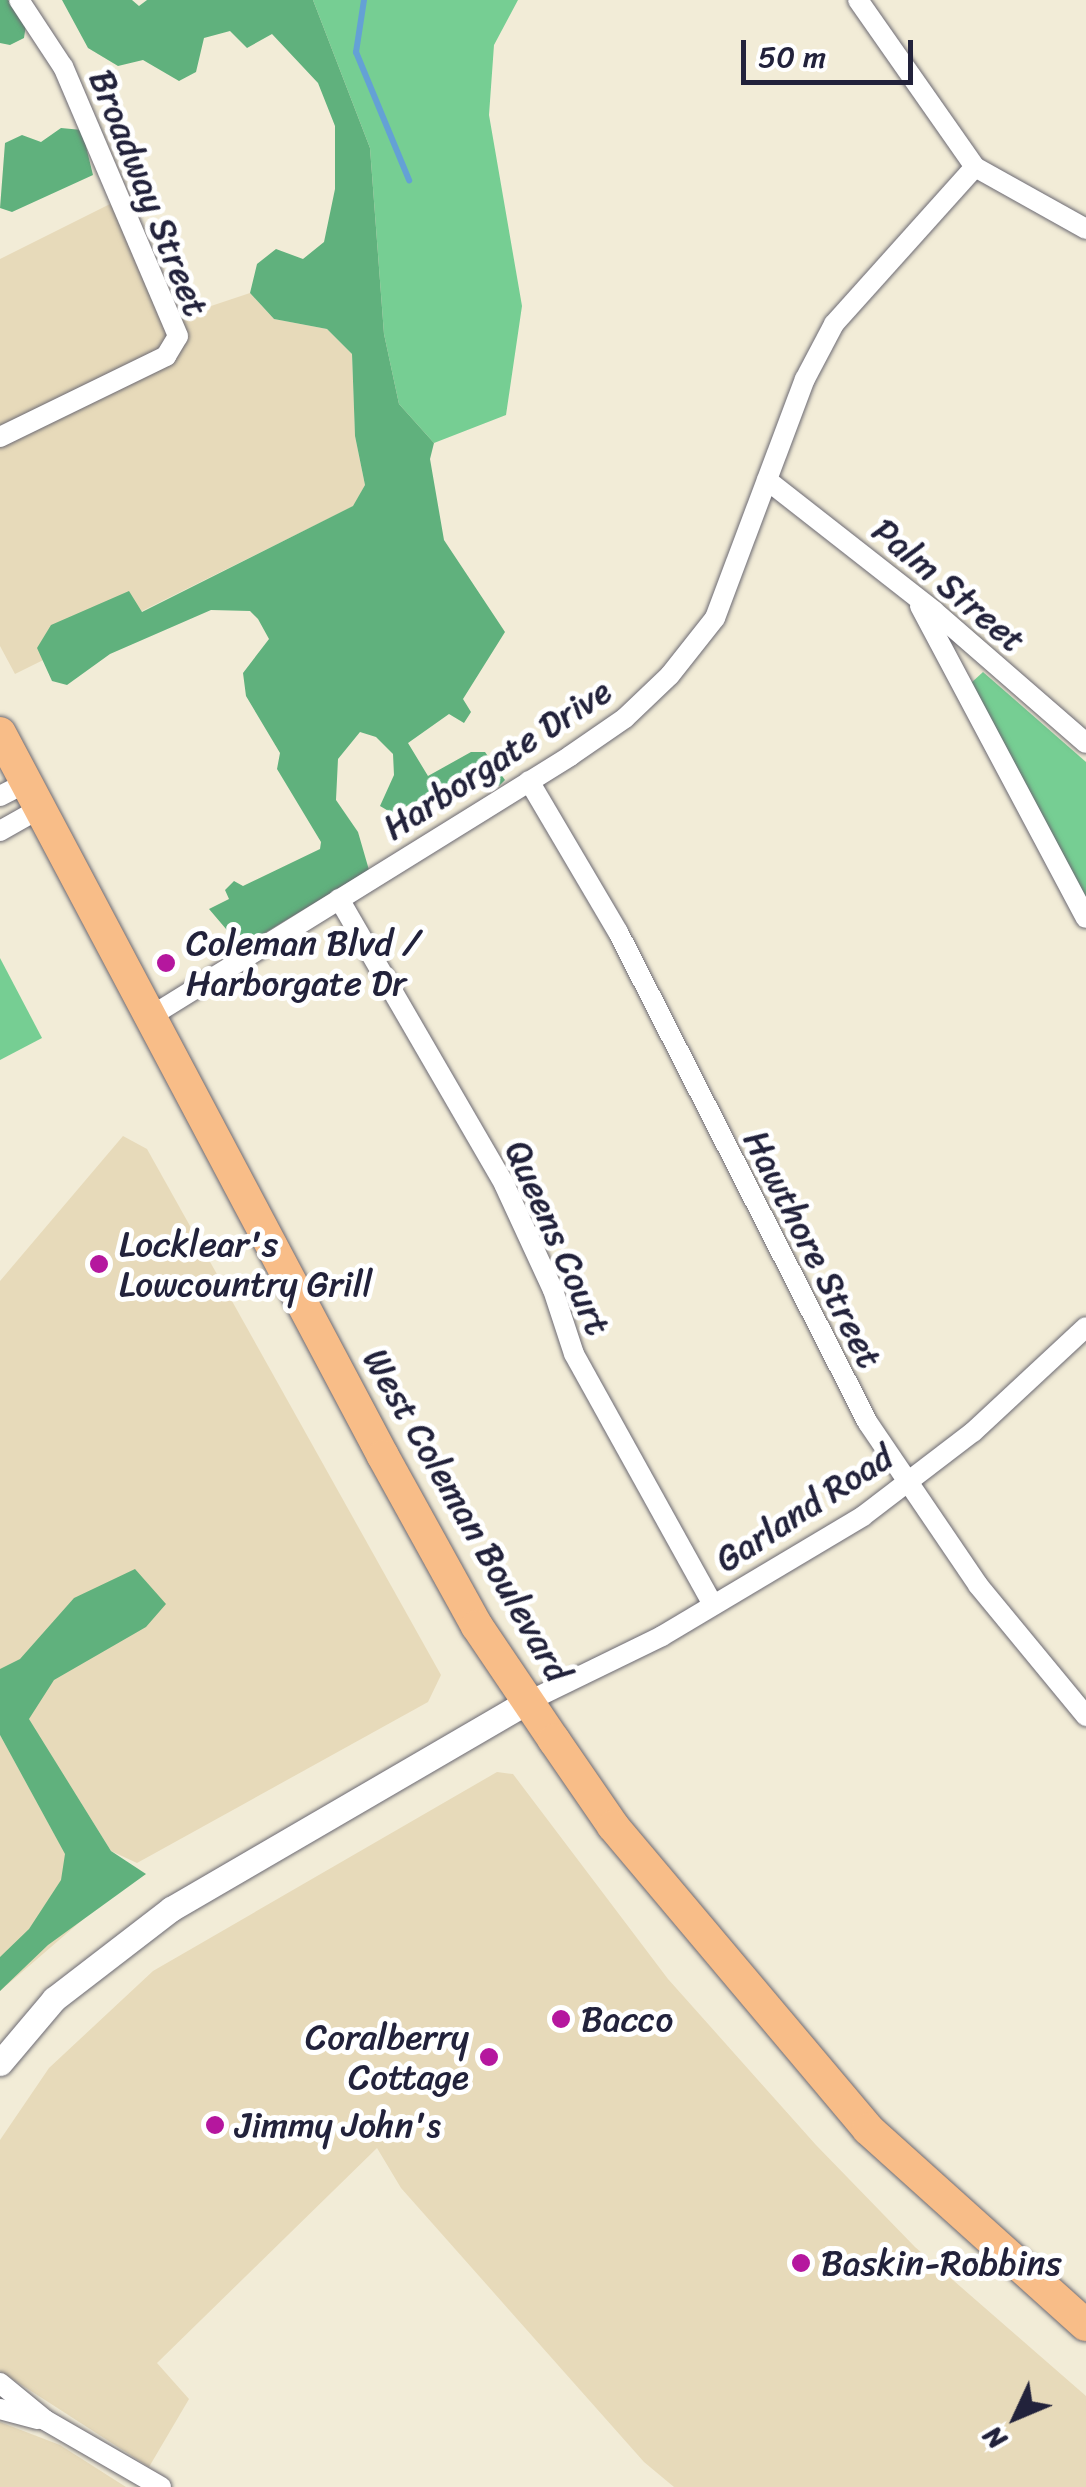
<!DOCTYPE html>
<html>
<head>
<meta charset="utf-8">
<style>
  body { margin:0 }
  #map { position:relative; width:1086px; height:2487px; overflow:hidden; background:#f2ecd7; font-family:Sriracha,sans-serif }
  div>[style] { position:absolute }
  .built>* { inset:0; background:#e7daba }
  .green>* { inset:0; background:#76ce93 }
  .forest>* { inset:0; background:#60b17d }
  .stream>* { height:6px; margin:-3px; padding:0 3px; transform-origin:3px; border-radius:3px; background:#64a1d5 }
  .roads { filter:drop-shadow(0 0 2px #6b6972) drop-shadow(0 0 2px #6b6972) }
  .minor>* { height:20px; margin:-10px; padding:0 10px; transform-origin:10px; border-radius:10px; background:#fff }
  .tertiary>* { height:25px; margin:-12.5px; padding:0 12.5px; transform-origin:12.5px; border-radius:12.5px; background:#fff }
  .primary>* { height:32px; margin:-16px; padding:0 16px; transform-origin:16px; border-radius:16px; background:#f8bd88 }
  .dots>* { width:28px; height:28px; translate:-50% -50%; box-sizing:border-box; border:5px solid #fff; border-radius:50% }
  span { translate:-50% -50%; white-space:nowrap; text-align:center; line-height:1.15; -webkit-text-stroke:10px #fff; paint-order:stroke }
  .street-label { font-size:35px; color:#22223b }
  .poi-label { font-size:35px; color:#22223b }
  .left { translate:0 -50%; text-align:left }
  .right { translate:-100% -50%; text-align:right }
  .north { position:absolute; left:966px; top:2367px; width:100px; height:100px; -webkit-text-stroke:8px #fff; paint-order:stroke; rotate:226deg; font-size:28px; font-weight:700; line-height:40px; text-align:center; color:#22223b }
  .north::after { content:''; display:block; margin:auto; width:35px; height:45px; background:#22223b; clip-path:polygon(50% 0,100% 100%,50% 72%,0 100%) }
  .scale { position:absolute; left:741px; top:40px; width:172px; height:45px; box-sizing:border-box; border:5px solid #22223b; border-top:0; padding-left:12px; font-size:30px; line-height:35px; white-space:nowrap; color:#22223b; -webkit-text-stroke:8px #fff; paint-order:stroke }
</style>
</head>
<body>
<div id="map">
  <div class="built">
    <div style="clip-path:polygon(128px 195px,178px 317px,250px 293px,274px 319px,327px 329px,352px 354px,355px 436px,365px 485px,354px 506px,15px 674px,0 646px,0 259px)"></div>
    <div style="clip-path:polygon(123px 1136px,147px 1149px,441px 1675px,428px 1702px,137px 1863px,111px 1851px,0 1674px,0 1281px)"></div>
    <div style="clip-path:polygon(0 1735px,65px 1853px,102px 1903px,0 1991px)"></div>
    <div style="clip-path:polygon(497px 1772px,513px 1774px,668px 1979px,816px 2145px,915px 2247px,1086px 2396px,1086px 2487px,674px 2487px,644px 2462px,401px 2188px,377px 2148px,157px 2363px,189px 2399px,149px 2467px,0 2371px,0 2140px,49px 2068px,153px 1971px)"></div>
    <div style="clip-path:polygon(0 2422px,60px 2445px,126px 2487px,0 2487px)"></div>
  </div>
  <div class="green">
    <div style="clip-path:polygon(313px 0,518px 0,494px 45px,489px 115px,522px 306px,506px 415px,434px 443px,399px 404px,384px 334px,370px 148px)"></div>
    <div style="clip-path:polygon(983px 672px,1086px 762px,1086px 907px,971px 683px)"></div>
    <div style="clip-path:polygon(0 958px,42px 1038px,0 1060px)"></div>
  </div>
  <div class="forest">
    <div style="clip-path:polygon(0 0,8px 0,26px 25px,24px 38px,10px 45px,0 43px)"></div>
    <div style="clip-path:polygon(62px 0,132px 0,139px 6px,147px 0,313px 0,370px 148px,384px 334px,399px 404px,434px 443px,430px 459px,444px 540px,505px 632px,463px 699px,471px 712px,464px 723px,449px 714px,408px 743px,428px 776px,471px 752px,485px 752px,505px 780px,499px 786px,475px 774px,392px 813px,380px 806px,394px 775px,393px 754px,376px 737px,360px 732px,338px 759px,336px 800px,358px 832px,369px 870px,250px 942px,232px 936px,209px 909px,229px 899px,225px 890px,234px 881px,243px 886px,320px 849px,321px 842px,277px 769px,280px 753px,246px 696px,243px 673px,269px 639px,258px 619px,250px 611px,211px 610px,110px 654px,67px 685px,52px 681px,37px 648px,51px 625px,129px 591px,142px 612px,353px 506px,365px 485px,355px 436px,352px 354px,327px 329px,274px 319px,250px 293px,257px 264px,276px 249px,303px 259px,324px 242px,335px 189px,335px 126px,318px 83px,272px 34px,247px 48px,230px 31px,204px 38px,196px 72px,179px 81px,143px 60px,118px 66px,88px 48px)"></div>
    <div style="clip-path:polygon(61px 128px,82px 130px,93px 175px,12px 212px,0 208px,5px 143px,22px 135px,41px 142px)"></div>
    <div style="clip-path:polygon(135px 1569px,166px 1604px,146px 1627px,54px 1680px,29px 1719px,111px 1851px,146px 1874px,48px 1945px,0 1991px,0 1957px,29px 1929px,61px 1880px,65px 1854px,0 1735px,0 1669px,20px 1659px,74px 1598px)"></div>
  </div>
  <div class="stream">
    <div style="left:364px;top:0;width:53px;rotate:98.7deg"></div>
    <div style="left:356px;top:52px;width:139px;rotate:67.5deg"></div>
  </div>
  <div class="roads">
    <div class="minor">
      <div style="left:858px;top:0;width:204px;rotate:55deg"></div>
      <div style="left:975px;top:167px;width:127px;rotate:29.2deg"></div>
      <div style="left:0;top:437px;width:185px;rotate:-26deg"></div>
      <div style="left:166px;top:356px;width:23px;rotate:-59deg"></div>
      <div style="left:178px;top:336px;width:293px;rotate:-113.1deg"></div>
      <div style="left:63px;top:67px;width:80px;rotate:-123.3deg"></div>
      <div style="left:767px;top:480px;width:212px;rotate:38.1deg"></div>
      <div style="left:934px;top:611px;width:201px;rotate:41deg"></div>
      <div style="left:920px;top:606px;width:353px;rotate:62deg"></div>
      <div style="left:529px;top:781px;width:175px;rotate:59.5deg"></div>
      <div style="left:618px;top:932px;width:551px;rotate:63.02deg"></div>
      <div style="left:868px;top:1423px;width:196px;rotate:55.8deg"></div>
      <div style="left:978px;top:1585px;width:170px;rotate:50.5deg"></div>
      <div style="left:0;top:796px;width:29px;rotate:-27deg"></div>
      <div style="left:0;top:831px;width:45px;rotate:-29.4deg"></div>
      <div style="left:339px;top:899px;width:329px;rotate:59.9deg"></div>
      <div style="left:504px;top:1184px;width:117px;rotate:65.2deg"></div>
      <div style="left:553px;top:1290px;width:67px;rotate:71.8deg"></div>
      <div style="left:574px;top:1354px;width:287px;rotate:61deg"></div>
      <div style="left:148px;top:1018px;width:497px;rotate:-31.8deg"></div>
      <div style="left:570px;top:756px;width:67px;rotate:-34.6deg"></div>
      <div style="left:625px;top:718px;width:62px;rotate:-43.7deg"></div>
      <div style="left:670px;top:675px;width:73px;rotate:-51.7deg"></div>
      <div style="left:715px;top:618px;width:255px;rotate:-69.4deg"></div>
      <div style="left:805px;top:379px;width:62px;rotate:-62.2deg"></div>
      <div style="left:834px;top:324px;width:211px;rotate:-48.1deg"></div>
      <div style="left:529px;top:1701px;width:148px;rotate:-26deg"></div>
      <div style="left:662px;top:1636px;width:234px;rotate:-30.8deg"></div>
      <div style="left:863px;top:1516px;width:138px;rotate:-37.4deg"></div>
      <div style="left:973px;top:1432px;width:154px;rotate:-42.9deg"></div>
      <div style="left:0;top:2383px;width:58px;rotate:39.4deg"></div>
      <div style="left:45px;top:2420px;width:134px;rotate:30deg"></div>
      <div style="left:0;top:2409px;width:39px;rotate:15deg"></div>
    </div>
    <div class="tertiary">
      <div style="left:0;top:2063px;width:84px;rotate:-49.8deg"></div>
      <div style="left:54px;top:1999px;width:148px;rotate:-37.6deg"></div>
      <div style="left:171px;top:1909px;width:414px;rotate:-30.2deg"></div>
    </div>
    <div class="primary">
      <div style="left:0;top:733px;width:818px;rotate:62.09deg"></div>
      <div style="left:383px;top:1456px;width:194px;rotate:61.1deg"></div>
      <div style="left:477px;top:1626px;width:138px;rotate:56deg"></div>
      <div style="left:554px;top:1740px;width:104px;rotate:55.5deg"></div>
      <div style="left:613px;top:1826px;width:396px;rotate:49.9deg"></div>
      <div style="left:868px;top:2129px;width:293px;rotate:42deg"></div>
    </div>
  </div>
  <div class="dots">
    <div style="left:166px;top:963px;background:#b5179e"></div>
    <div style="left:99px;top:1264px;background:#b5179e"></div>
    <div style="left:561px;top:2019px;background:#b5179e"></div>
    <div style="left:489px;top:2057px;background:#b5179e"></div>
    <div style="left:215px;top:2125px;background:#b5179e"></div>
    <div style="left:801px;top:2263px;background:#b5179e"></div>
  </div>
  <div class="street-label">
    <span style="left:149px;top:193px;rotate:68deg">Broadway Street</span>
    <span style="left:949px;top:585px;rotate:40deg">Palm Street</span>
    <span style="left:497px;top:759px;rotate:-33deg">Harborgate Drive</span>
    <span style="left:558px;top:1238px;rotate:66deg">Queens Court</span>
    <span style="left:813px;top:1249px;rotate:63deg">Hawthore Street</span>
    <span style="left:804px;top:1508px;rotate:-33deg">Garland Road</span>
    <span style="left:467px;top:1515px;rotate:60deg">West Coleman Boulevard</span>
  </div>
  <div class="poi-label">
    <span class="left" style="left:186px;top:963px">Coleman Blvd /<br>Harborgate Dr</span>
    <span class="left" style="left:119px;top:1264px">Locklear's<br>Lowcountry Grill</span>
    <span class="left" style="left:581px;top:2019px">Bacco</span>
    <span class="right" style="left:469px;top:2057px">Coralberry<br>Cottage</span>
    <span class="left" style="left:235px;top:2125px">Jimmy John's</span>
    <span class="left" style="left:821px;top:2263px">Baskin-Robbins</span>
  </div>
  <div class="north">N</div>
  <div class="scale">50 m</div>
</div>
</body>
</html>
